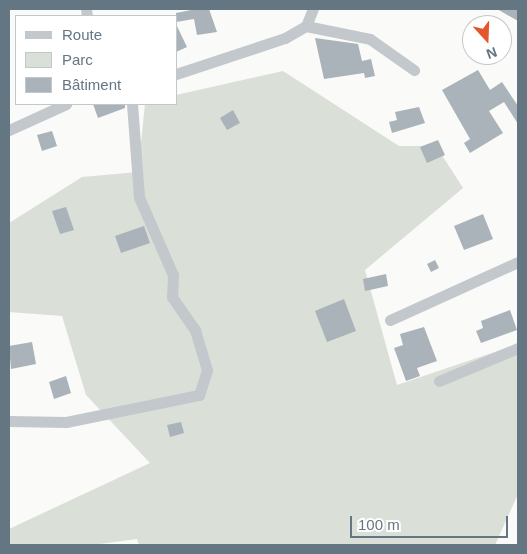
<!DOCTYPE html>
<html>
<head>
<meta charset="utf-8">
<style>
  body { margin:0 }
  #map { position:relative; width:527px; height:554px; overflow:hidden; background:#fafaf8; font-family:Arial,sans-serif }
  div>[style] { position:absolute }
  .green>* { inset:0; background:#dadfd7 }
  .building>* { inset:0; background:#aab3b9 }
  .street>* { height:11px; margin:-5.5px; padding:0 5.5px; transform-origin:5.5px; border-radius:5.5px; background:#c3c8cc }
  span { translate:-50% -50%; white-space:nowrap; text-align:center; line-height:1.15; -webkit-text-stroke:5px #fff; paint-order:stroke }
  .frame { position:absolute; inset:0; border:10px solid #657683; pointer-events:none }
  .legend { position:absolute; left:15px; top:15px; width:162px; height:90px; box-sizing:border-box; background:#fff; border:1px solid #c1c8cd; margin:0; padding:6px 9px; list-style:none; font-size:15px; color:#657683 }
  .legend li { display:flex; align-items:center; gap:10px; height:25px }
  .legend b { width:25px; border:1px solid #c1c8cd }
  .north { position:absolute; left:462px; top:15px; width:50px; height:50px; box-sizing:border-box; background:#fff; border:1px solid #c1c8cd; border-radius:50%; rotate:160deg; font-size:14px; font-weight:700; line-height:20px; text-align:center; color:#657683 }
  .north::after { content:''; display:block; margin:auto; width:18px; height:22px; background:#e4572e; clip-path:polygon(50% 0,100% 100%,50% 72%,0 100%) }
  .scale { position:absolute; left:350px; top:516px; width:158px; height:22px; box-sizing:border-box; border:2px solid #657683; border-top:0; padding-left:6px; font-size:15px; line-height:18px; white-space:nowrap; color:#657683; -webkit-text-stroke:4px #fff; paint-order:stroke }
</style>
</head>
<body>
<div id="map">
  <div class="green">
    <div style="clip-path:polygon(283px 71px,399px 146px,436px 146px,463px 188px,365px 270px,397px 385px,518px 344px,518px 494px,495px 545px,139px 545px,137px 539px,92px 545px,9px 545px,9px 529px,150px 463px,86px 395px,62px 316px,9px 312px,9px 223px,82px 177px,138px 172px,145px 104px,176px 104px,176px 95px)"></div>
  </div>
  <div class="building">
    <div style="clip-path:polygon(196px 9px,209px 9px,217px 32px,197px 35px,194px 19px,176px 22px,176px 13px)"></div>
    <div style="clip-path:polygon(497px 9px,518px 9px,518px 21px)"></div>
    <div style="clip-path:polygon(176px 24px,187px 47px,176px 52px)"></div>
    <div style="clip-path:polygon(315px 38px,358px 44px,362px 61px,371px 59px,375px 76px,365px 78px,364px 73px,324px 79px)"></div>
    <div style="clip-path:polygon(478px 70px,490px 90px,502px 82px,518px 106px,518px 124px,504px 102px,489px 111px,503px 133px,470px 153px,464px 143px,470px 139px,442px 90px)"></div>
    <div style="clip-path:polygon(93px 104px,125px 104px,125px 108px,98px 118px)"></div>
    <div style="clip-path:polygon(419px 107px,425px 123px,392px 133px,389px 122px,397px 120px,395px 112px)"></div>
    <div style="clip-path:polygon(233px 110px,240px 123px,227px 130px,220px 118px)"></div>
    <div style="clip-path:polygon(52px 131px,57px 146px,42px 151px,37px 135px)"></div>
    <div style="clip-path:polygon(438px 140px,445px 155px,427px 163px,420px 147px)"></div>
    <div style="clip-path:polygon(66px 207px,74px 230px,60px 234px,52px 211px)"></div>
    <div style="clip-path:polygon(483px 214px,493px 239px,464px 250px,454px 226px)"></div>
    <div style="clip-path:polygon(144px 226px,150px 243px,121px 253px,115px 236px)"></div>
    <div style="clip-path:polygon(435px 260px,439px 268px,431px 272px,427px 264px)"></div>
    <div style="clip-path:polygon(386px 274px,388px 286px,365px 291px,363px 279px)"></div>
    <div style="clip-path:polygon(344px 299px,356px 331px,327px 342px,315px 311px)"></div>
    <div style="clip-path:polygon(510px 310px,517px 330px,481px 343px,476px 331px,483px 328px,481px 321px)"></div>
    <div style="clip-path:polygon(424px 327px,437px 361px,417px 368px,420px 376px,406px 381px,394px 348px,403px 345px,400px 334px)"></div>
    <div style="clip-path:polygon(32px 342px,36px 364px,11px 369px,9px 346px)"></div>
    <div style="clip-path:polygon(66px 376px,71px 393px,54px 399px,49px 382px)"></div>
    <div style="clip-path:polygon(181px 422px,184px 433px,170px 437px,167px 425px)"></div>
  </div>
  <div class="street">
    <div style="left:86px;top:9px;width:7px;rotate:82deg"></div>
    <div style="left:306px;top:26px;width:65px;rotate:11.5deg"></div>
    <div style="left:370px;top:39px;width:54px;rotate:35.2deg"></div>
    <div style="left:176px;top:74px;width:115px;rotate:-18.3deg"></div>
    <div style="left:285px;top:38px;width:24px;rotate:-30deg"></div>
    <div style="left:306px;top:26px;width:18px;rotate:-68deg"></div>
    <div style="left:9px;top:130px;width:63px;rotate:-24.5deg"></div>
    <div style="left:390px;top:320px;width:141px;rotate:-24.4deg"></div>
    <div style="left:439px;top:381px;width:86px;rotate:-22.7deg"></div>
    <div style="left:9px;top:421px;width:57px;rotate:1deg"></div>
    <div style="left:66px;top:422px;width:136px;rotate:-11.5deg"></div>
    <div style="left:199px;top:395px;width:26px;rotate:-72deg"></div>
    <div style="left:207px;top:370px;width:42px;rotate:-106.7deg"></div>
    <div style="left:195px;top:330px;width:40px;rotate:-124.9deg"></div>
    <div style="left:172px;top:297px;width:22px;rotate:-87deg"></div>
    <div style="left:173px;top:275px;width:85px;rotate:-113.6deg"></div>
    <div style="left:139px;top:197px;width:93px;rotate:-94.3deg"></div>
  </div>
  <div class="frame"></div>
  <ul class="legend">
  <li><b style="height:6px;background:#c3c8cc"></b>Route</li>
  <li><b style="height:14px;background:#dadfd7"></b>Parc</li>
  <li><b style="height:14px;background:#aab3b9"></b>Bâtiment</li>
  </ul>
  <div class="north">N</div>
  <div class="scale">100 m</div>
</div>
</body>
</html>
